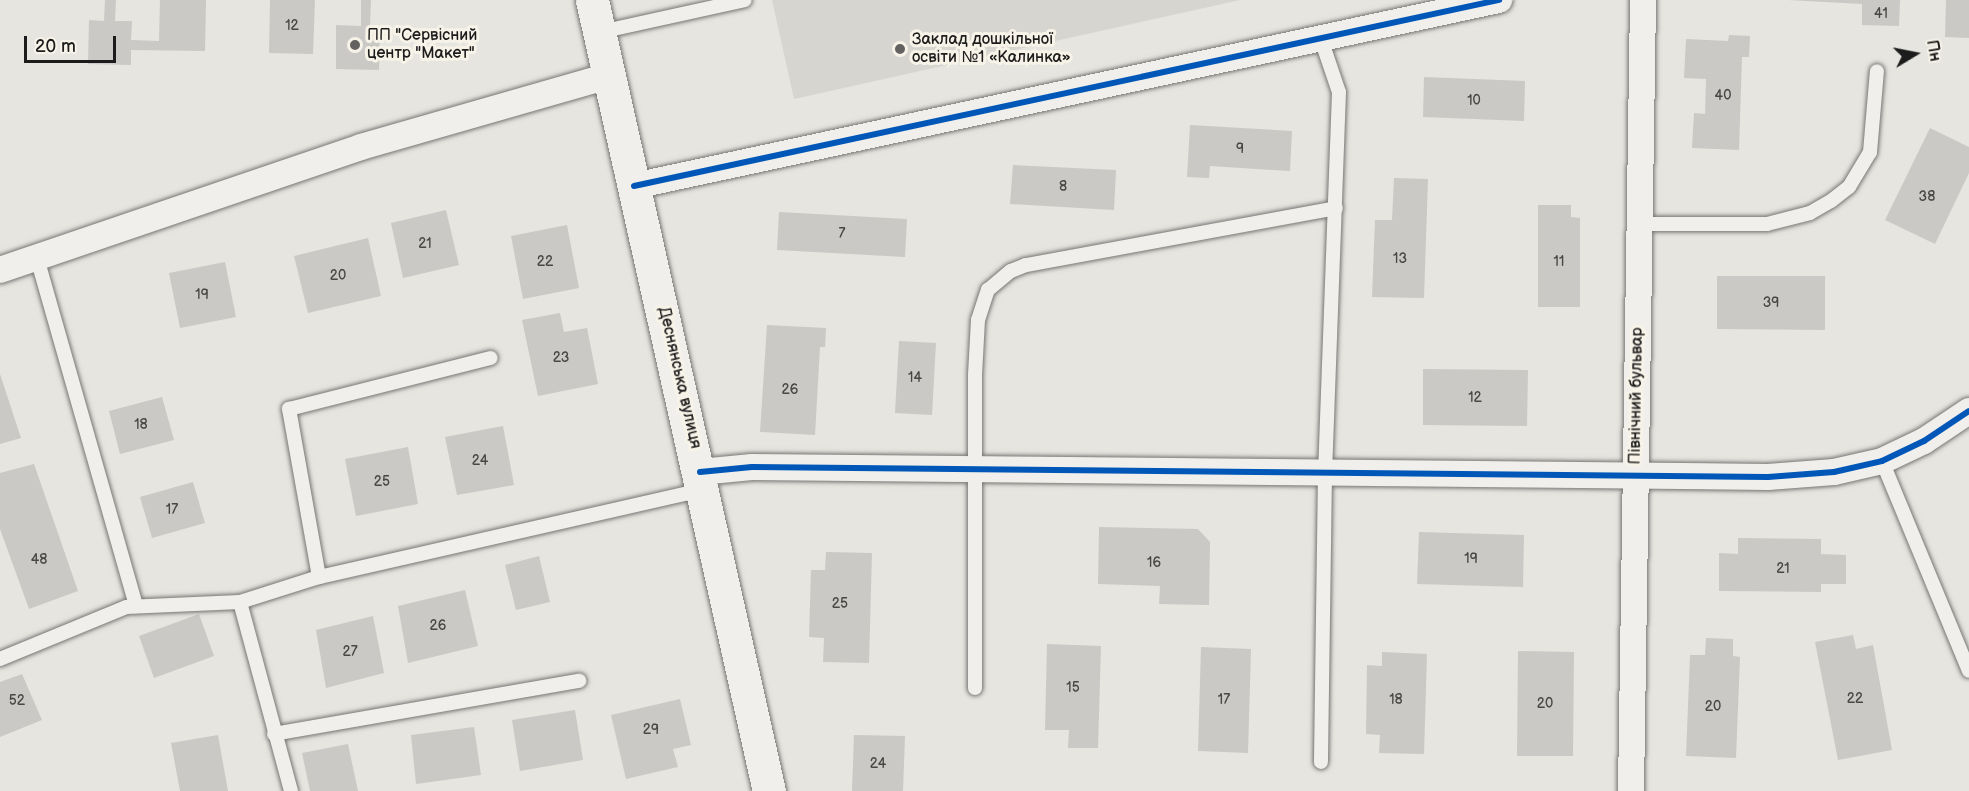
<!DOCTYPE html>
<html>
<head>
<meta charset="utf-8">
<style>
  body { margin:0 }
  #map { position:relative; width:1969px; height:791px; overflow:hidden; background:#e6e5e0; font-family:"Balsamiq Sans",sans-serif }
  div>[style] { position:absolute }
  .built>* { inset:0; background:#d7d5cf }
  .building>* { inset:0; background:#cac9c5 }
  .roads { filter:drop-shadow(0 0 2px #777674) drop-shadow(0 0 2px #777674) }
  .lane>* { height:14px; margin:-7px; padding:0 7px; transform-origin:7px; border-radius:7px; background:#f0efeb }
  .street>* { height:26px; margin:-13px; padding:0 13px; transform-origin:13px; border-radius:13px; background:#f0efeb }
  .secondary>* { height:33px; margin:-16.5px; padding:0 16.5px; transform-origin:16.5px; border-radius:16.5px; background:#f0efeb }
  .cycleway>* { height:6px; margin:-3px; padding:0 3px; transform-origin:3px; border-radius:3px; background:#0057b8 }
  .dots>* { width:16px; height:16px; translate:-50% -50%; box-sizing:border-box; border:3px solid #f7f3e8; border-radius:50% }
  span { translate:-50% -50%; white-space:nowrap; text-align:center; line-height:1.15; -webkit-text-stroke:6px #f7f3e8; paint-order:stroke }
  .number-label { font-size:14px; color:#484746 }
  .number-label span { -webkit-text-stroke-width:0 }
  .poi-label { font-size:16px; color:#1c1c1c }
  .left { translate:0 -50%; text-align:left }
  .street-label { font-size:16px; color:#1c1c1c }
  .north { position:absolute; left:1885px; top:24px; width:60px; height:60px; -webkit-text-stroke:4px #f7f3e8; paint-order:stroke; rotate:80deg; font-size:16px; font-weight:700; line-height:24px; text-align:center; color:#1c1c1c }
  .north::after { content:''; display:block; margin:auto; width:21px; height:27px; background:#1c1c1c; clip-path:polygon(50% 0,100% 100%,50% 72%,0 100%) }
  .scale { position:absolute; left:24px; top:36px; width:92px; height:27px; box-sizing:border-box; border:3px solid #1c1c1c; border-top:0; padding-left:8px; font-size:18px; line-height:21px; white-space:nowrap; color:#1c1c1c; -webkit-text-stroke:4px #f7f3e8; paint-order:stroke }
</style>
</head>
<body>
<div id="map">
  <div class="built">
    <div style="clip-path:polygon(772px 0,1240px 0,794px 99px)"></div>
  </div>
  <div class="building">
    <div style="clip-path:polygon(105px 0,116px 0,115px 21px,132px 21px,131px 40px,159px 41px,160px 0,206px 0,205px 51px,131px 50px,131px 65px,88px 64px,89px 20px,104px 21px)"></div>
    <div style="clip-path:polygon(270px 0,315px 0,313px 54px,269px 53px)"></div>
    <div style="clip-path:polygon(361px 0,371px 0,370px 26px,380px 26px,379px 70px,336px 69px,336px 25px,361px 26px)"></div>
    <div style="clip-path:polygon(1788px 0,1900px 0,1899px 26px,1862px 25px,1862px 4px)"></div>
    <div style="clip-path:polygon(1946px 0,1969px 0,1969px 38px,1945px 37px)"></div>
    <div style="clip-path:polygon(1729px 35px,1750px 36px,1749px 57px,1742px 57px,1739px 150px,1692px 148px,1694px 113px,1705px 114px,1706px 79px,1684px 78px,1686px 39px,1728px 41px)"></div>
    <div style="clip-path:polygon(1424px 77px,1525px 81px,1524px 121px,1423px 117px)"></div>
    <div style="clip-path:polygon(1190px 125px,1292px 131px,1290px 171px,1210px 166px,1209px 178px,1187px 177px)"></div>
    <div style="clip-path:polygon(1930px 128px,1969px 147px,1969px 173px,1935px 244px,1885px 220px)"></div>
    <div style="clip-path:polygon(1013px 165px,1116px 170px,1114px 210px,1010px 204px)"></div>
    <div style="clip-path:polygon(1394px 178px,1428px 179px,1424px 298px,1372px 297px,1375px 220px,1392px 220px)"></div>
    <div style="clip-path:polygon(1538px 205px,1571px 205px,1571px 217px,1580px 218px,1580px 307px,1538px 307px)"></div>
    <div style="clip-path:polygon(446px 210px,459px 265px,403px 278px,391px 223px)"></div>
    <div style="clip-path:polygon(779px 212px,907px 219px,905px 257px,777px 250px)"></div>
    <div style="clip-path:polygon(567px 225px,579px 288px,523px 299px,511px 236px)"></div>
    <div style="clip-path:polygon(368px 238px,381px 296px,308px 313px,294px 256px)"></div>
    <div style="clip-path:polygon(225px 262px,236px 317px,180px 328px,169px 273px)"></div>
    <div style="clip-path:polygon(1717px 276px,1825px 276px,1825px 330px,1717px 329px)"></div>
    <div style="clip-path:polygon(560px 313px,564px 332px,587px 328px,598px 384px,538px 396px,522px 320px)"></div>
    <div style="clip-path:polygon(767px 325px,826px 328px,825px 347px,820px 347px,815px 435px,760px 432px)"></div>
    <div style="clip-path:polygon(899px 341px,936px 343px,932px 415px,895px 413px)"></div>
    <div style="clip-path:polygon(1423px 369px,1528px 370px,1527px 426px,1423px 425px)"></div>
    <div style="clip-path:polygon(0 374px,21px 438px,0 444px)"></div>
    <div style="clip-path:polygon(162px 397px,174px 440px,120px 454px,109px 411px)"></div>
    <div style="clip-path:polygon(503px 426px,514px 485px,457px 495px,445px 437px)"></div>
    <div style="clip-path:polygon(408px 447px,418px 504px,356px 516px,345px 459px)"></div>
    <div style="clip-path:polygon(34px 464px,78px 591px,29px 609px,0 529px,0 473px)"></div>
    <div style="clip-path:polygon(193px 482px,205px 523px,152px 538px,140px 497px)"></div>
    <div style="clip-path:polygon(1099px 527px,1198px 529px,1210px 542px,1209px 605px,1159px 604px,1160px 586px,1098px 584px)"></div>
    <div style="clip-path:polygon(1419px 532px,1524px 535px,1523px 587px,1417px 584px)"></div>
    <div style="clip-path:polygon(1738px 538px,1821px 539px,1821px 554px,1846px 555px,1846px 584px,1821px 584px,1821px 592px,1719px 591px,1719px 553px,1738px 554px)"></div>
    <div style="clip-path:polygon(826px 552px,872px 553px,869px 663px,823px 662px,824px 638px,809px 637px,811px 570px,825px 570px)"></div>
    <div style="clip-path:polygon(539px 556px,550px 602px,516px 610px,505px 565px)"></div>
    <div style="clip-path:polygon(465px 590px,478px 646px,408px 663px,398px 606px)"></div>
    <div style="clip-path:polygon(199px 614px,214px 656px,154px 678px,139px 636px)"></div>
    <div style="clip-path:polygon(373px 616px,384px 673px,326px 688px,316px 630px)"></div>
    <div style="clip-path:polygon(1853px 635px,1856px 649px,1873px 645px,1892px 750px,1838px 760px,1815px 642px)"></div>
    <div style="clip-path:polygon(1706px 638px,1733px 639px,1733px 656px,1740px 657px,1736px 758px,1686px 756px,1690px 655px,1705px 655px)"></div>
    <div style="clip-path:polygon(1047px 644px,1101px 646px,1098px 748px,1068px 748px,1069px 730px,1045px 730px)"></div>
    <div style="clip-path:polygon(1201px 647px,1251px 649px,1248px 753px,1198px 751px)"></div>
    <div style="clip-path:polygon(1518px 651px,1574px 652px,1573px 756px,1517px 756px)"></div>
    <div style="clip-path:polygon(1382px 652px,1427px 654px,1424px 754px,1379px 753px,1380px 735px,1366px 734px,1367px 665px,1382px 666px)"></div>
    <div style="clip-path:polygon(22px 674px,42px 720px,0 737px,0 682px)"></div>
    <div style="clip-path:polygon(680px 699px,691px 745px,673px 749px,678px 767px,626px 779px,611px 715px)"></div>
    <div style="clip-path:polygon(575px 710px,583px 760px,520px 771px,512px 720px)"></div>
    <div style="clip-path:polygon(474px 727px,481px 775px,416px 784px,411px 735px)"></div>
    <div style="clip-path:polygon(218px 735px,228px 791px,180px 791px,171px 743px)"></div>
    <div style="clip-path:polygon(854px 735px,905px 736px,903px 791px,852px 791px)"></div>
    <div style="clip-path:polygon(348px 744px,358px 791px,310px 791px,302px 753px)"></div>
  </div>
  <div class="roads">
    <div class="lane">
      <div style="left:600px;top:32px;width:148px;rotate:-12.4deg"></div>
      <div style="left:1320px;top:36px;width:59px;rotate:71.3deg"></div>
      <div style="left:1339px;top:92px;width:381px;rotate:92.1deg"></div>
      <div style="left:1325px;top:473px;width:289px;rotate:90.8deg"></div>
      <div style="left:1639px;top:224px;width:128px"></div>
      <div style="left:1767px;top:224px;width:44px;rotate:-14.3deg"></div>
      <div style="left:1810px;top:213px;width:24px;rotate:-30deg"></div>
      <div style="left:1831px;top:201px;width:23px;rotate:-38deg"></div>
      <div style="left:1849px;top:187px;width:41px;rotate:-59deg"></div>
      <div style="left:1870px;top:152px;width:81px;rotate:-85.1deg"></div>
      <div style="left:37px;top:258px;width:362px;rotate:74.1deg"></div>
      <div style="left:1882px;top:461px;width:227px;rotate:67.5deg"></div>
      <div style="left:319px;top:577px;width:171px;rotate:-100.1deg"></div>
      <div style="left:289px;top:409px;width:208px;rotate:-14.2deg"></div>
      <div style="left:240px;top:602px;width:196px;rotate:74.9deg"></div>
      <div style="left:0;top:659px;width:136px;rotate:-22.4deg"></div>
      <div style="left:126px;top:607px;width:114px;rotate:-2.5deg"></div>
      <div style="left:240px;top:602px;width:83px;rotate:-17.6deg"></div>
      <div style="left:319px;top:577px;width:394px;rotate:-12.8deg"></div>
      <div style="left:975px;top:688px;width:313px;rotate:-90deg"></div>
      <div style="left:975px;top:375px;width:55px;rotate:-86.9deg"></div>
      <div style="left:978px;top:320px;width:32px;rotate:-72deg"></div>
      <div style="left:988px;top:290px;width:30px;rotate:-40deg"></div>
      <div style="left:1011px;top:271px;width:16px;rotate:-22deg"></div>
      <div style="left:1026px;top:265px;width:315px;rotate:-10.4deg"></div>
      <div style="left:274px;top:734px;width:310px;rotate:-9.9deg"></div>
    </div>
    <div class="street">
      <div style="left:634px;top:186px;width:885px;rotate:-12.14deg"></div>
      <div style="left:0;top:270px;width:381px;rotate:-18.8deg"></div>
      <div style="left:361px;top:147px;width:258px;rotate:-16deg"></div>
      <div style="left:700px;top:472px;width:52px;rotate:-5.5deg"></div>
      <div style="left:752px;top:467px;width:1016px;rotate:0.56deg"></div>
      <div style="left:1768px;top:477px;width:66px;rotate:-4.3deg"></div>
      <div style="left:1834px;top:472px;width:49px;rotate:-12.9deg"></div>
      <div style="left:1882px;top:461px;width:47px;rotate:-25.5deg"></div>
      <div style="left:1924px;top:441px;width:54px;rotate:-33.7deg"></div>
      <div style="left:1631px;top:791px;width:791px;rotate:-89.13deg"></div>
    </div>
    <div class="secondary">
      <div style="left:592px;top:0;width:811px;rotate:77.39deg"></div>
    </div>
  </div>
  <div class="cycleway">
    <div style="left:634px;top:186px;width:885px;rotate:-12.14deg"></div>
    <div style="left:700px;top:472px;width:52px;rotate:-5.5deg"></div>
    <div style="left:752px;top:467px;width:1016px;rotate:0.56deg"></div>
    <div style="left:1768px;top:477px;width:66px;rotate:-4.3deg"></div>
    <div style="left:1834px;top:472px;width:49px;rotate:-12.9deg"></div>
    <div style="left:1882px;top:461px;width:47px;rotate:-25.5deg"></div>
    <div style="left:1924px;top:441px;width:54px;rotate:-33.7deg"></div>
  </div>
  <div class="dots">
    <div style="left:355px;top:45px;background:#636261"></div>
    <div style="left:900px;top:49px;background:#636261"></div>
  </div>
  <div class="number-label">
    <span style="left:1881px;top:14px">41</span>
    <span style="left:292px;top:26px">12</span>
    <span style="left:1723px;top:96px">40</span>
    <span style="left:1474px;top:101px">10</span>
    <span style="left:1240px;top:149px">9</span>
    <span style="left:1063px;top:187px">8</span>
    <span style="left:1927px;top:197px">38</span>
    <span style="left:842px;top:234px">7</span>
    <span style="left:425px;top:244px">21</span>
    <span style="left:1400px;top:259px">13</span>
    <span style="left:545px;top:262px">22</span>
    <span style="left:1559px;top:262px">11</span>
    <span style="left:338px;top:276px">20</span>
    <span style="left:202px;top:295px">19</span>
    <span style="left:1771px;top:303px">39</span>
    <span style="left:561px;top:358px">23</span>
    <span style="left:915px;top:378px">14</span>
    <span style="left:790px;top:390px">26</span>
    <span style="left:1475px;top:398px">12</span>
    <span style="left:141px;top:425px">18</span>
    <span style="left:480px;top:461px">24</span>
    <span style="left:382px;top:482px">25</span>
    <span style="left:172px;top:510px">17</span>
    <span style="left:1471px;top:559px">19</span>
    <span style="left:39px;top:560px">48</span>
    <span style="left:1154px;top:563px">16</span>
    <span style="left:1783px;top:569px">21</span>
    <span style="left:840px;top:604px">25</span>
    <span style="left:438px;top:626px">26</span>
    <span style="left:350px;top:652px">27</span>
    <span style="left:1073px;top:688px">15</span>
    <span style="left:1855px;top:699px">22</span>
    <span style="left:1224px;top:700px">17</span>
    <span style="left:1396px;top:700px">18</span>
    <span style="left:17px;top:701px">52</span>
    <span style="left:1545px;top:704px">20</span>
    <span style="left:1713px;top:707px">20</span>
    <span style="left:651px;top:730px">29</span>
    <span style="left:878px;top:764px">24</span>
  </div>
  <div class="poi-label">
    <span class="left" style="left:367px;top:45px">ПП "Сервісний<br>центр "Макет"</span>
    <span class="left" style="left:912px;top:49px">Заклад дошкільної<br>освіти №1 «Калинка»</span>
  </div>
  <div class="street-label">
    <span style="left:679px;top:378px;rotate:77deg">Деснянська вулиця</span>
    <span style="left:1637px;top:396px;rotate:-89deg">Північний бульвар</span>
  </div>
  <div class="north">Пн</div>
  <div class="scale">20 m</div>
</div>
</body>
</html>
